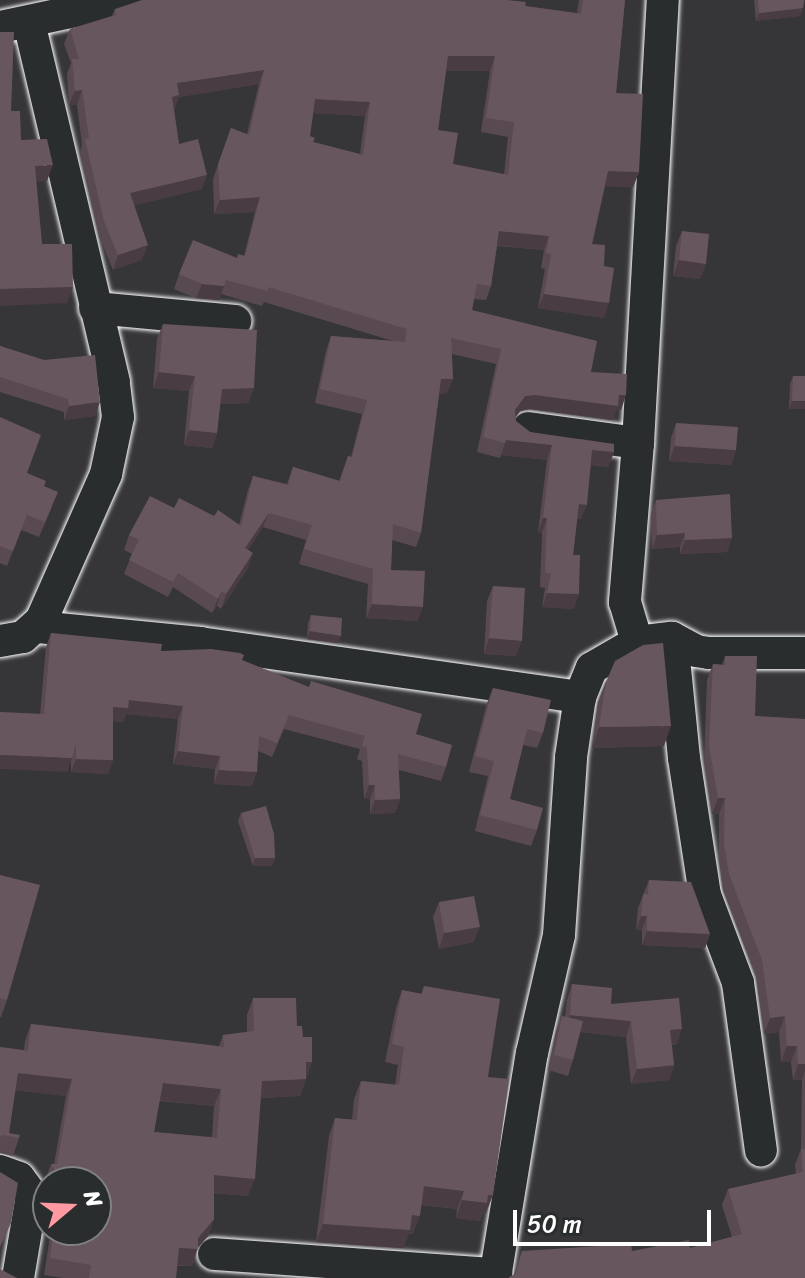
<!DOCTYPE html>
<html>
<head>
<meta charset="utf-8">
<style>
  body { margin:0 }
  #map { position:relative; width:805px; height:1278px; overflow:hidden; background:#363538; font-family:Sriracha,sans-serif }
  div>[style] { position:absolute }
  .roads { filter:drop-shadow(0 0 2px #fff) drop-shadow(0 0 2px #fff) }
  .minor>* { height:32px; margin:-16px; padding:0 16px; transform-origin:16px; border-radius:16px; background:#2a2d2e }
  .wall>* { inset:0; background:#594a51 }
  .shaded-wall>* { inset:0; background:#493c42 }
  .building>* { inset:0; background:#68565e }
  span { translate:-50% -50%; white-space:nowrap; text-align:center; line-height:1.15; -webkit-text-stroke:7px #2a2d2e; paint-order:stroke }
  .north { position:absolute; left:32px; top:1166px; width:80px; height:80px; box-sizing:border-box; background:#2a2d2e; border:2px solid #7f8182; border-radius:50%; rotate:71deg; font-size:22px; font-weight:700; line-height:32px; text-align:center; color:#fff }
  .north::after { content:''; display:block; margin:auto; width:28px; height:36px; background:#ff9aa2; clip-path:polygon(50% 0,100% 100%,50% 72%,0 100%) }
  .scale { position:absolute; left:513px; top:1210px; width:198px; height:36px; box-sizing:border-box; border:4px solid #fff; border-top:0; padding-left:10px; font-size:24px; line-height:28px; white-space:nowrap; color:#fff; -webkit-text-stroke:6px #2a2d2e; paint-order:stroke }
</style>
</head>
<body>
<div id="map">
  <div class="roads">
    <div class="minor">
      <div style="left:0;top:27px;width:130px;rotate:-12deg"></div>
      <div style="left:95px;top:308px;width:141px;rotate:5.3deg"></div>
      <div style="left:528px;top:428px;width:111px;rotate:7.8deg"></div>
      <div style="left:638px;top:443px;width:160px;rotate:94.7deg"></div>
      <div style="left:625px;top:602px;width:42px;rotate:73.3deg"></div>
      <div style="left:638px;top:443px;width:444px;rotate:-86.8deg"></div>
      <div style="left:38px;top:627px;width:163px;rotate:5.6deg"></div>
      <div style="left:200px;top:643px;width:384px;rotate:8.1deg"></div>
      <div style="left:672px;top:638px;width:121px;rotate:84.3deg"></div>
      <div style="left:684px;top:758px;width:139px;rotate:81.3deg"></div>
      <div style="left:705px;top:895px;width:94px;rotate:69.4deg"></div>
      <div style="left:738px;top:983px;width:169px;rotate:82.2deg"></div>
      <div style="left:0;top:641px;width:23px;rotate:-10deg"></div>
      <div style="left:23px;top:637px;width:24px;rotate:-42deg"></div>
      <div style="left:41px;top:621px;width:161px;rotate:-66.1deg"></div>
      <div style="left:106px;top:474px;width:58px;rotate:-78.1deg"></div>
      <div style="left:118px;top:417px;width:35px;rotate:-97deg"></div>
      <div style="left:114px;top:382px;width:370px;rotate:-103.3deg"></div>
      <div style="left:0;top:1171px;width:20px;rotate:20deg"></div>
      <div style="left:19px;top:1178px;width:21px;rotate:53deg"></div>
      <div style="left:32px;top:1195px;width:84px;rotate:99.6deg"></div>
      <div style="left:214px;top:1254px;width:283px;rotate:4.1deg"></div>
      <div style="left:495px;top:1278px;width:228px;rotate:-80.7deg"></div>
      <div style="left:532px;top:1053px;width:121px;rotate:-77.1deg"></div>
      <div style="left:559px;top:935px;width:178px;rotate:-86.1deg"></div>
      <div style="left:571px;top:757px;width:61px;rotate:-81.5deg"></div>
      <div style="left:580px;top:697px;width:31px;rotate:-68deg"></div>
      <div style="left:592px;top:668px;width:52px;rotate:-30deg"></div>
      <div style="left:637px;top:642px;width:35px;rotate:-7deg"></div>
      <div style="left:672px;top:638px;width:27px;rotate:28deg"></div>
      <div style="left:696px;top:651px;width:13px;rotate:9deg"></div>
      <div style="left:709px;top:653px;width:96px"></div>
    </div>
  </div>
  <div class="wall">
    <div style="clip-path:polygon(evenodd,370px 0,507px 0,525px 6px,577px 13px,579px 0,625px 0,616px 93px,639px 172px,633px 187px,605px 186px,592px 244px,604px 266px,604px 318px,538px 308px,545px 269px,541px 268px,544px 250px,497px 246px,491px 286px,486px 300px,474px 299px,472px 310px,591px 372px,621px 410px,617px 409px,613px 420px,530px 409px,520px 411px,516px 417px,516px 421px,530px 432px,614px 452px,608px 467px,591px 465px,581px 519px,577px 519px,573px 555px,574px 609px,542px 607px,545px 588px,540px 587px,542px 533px,538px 532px,547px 460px,501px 455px,500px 458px,477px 452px,496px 364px,452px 354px,453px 379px,447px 393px,439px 394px,421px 533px,416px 547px,392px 540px,391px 570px,418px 621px,366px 618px,368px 584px,299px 564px,306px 540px,263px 527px,248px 550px,248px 568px,221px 609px,217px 606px,212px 613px,173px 587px,168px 597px,124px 574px,132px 554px,124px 550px,129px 535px,174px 508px,214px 516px,239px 525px,248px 490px,253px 476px,287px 484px,293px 467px,339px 481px,348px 456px,351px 457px,362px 414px,315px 403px,326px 351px,331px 336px,393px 341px,264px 302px,262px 306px,221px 294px,219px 300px,196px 298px,174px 289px,179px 274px,244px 256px,255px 212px,214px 214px,213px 179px,231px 128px,247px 134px,259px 84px,179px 97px,174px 110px,179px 144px,202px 189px,134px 205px,142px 260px,113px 270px,99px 236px,80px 153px,82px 145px,77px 105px,69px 105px,67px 74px,71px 63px,64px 44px,70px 29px,112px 16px,115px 9px,370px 0,446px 71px,490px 71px,481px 132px,508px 137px,504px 174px,453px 164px,438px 130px,446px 71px,370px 0,313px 113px,365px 116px,360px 154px,313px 142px,310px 136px,313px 113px)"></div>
    <div style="clip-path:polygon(754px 0,804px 0,803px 8px,800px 16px,756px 21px)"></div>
    <div style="clip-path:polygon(682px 231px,706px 264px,700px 279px,673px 276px,676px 246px)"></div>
    <div style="clip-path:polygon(163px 324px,254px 388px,248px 403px,220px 404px,217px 433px,212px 448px,184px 445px,189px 391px,153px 388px,157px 339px)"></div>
    <div style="clip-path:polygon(0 346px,44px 360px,95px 416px,64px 420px,64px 412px,0 392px)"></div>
    <div style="clip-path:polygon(793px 376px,805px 376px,805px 409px,789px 409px,790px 384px)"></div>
    <div style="clip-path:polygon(0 417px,27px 473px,44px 486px,52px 507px,39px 537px,21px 530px,7px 566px,0 563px)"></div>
    <div style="clip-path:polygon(676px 423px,736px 450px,731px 465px,669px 461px,671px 438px)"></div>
    <div style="clip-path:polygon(656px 500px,732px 538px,727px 552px,680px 554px,680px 547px,652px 549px,651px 514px)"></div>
    <div style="clip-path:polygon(493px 586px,516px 656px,484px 654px,487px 601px)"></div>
    <div style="clip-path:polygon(311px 615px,338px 643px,307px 639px,308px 623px)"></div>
    <div style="clip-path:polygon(51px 633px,161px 651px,242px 660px,416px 734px,446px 767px,441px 781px,399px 770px,400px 799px,395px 813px,370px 814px,370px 799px,364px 799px,362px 761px,357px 759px,360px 749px,284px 729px,272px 757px,258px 751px,252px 786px,214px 784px,215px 769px,173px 764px,178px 719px,126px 714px,123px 722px,113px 721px,113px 760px,108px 774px,71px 772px,71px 761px,67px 772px,40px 714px,46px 647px)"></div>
    <div style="clip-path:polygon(725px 656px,755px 716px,805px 719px,805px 1278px,514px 1274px,522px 1251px,632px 1251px,690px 1248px,732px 1237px,722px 1205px,728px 1189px,796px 1174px,795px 1165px,801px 1149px,802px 1080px,793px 1080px,791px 1062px,781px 1062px,779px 1032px,764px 1034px,756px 976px,723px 890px,719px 859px,719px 814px,712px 814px,704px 761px,707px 680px,713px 664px,722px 665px)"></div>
    <div style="clip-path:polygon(606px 682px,664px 746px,592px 748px,598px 702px)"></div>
    <div style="clip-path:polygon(493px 688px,543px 733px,537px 748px,523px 745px,510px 799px,537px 830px,531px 846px,475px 831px,488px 776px,469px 772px,487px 703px)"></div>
    <div style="clip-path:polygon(241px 813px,275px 858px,272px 866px,253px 866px,238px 821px)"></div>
    <div style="clip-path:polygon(0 875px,7px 1000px,1px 1017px,0 1017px)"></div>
    <div style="clip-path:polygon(649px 880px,710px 934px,705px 948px,642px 945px,642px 930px,636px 930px,638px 908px)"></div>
    <div style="clip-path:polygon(439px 902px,474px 942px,439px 949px,433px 917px)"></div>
    <div style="clip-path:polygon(572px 984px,611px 1004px,677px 1044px,672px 1045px,674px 1065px,669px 1080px,631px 1084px,626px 1037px,580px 1032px,573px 1060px,568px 1076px,548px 1070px,556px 1031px,562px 1016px,565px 1017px,567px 1000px)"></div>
    <div style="clip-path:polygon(424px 986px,488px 1077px,486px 1213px,483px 1213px,480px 1221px,456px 1218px,457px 1209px,421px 1205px,413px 1234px,409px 1234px,403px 1248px,316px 1242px,329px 1136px,335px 1118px,352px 1120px,354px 1099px,361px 1081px,395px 1085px,398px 1065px,385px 1062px,396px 1008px,402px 990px,421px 994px)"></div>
    <div style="clip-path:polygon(evenodd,253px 998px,297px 1026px,303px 1037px,312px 1062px,300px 1096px,261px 1098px,248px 1196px,214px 1193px,214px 1219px,208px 1236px,198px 1248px,192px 1266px,177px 1266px,176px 1278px,63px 1278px,44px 1275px,51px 1230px,96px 1230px,96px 1182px,48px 1182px,48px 1186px,45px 1181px,51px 1164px,54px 1164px,66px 1096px,15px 1090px,9px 1133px,19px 1138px,13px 1156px,0 1153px,0 1047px,24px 1050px,25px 1041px,31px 1024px,219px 1046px,223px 1035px,247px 1032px,247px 1015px,253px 998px,159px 1101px,214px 1106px,212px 1137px,154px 1132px,159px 1101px)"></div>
  </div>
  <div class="shaded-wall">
    <div style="clip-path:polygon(803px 8px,800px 16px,756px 21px,759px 13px)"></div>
    <div style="clip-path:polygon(448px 56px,495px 56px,490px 71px,443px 71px)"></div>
    <div style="clip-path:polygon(264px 70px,259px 84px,179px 97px,174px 110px,167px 111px,177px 83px)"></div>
    <div style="clip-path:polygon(82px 90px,77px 105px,69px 105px,75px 91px)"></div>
    <div style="clip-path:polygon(315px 99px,370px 102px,365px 116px,309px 113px)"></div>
    <div style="clip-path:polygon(53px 165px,47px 181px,29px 182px,35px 166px)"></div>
    <div style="clip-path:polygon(608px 171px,639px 172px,633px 187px,603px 186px)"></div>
    <div style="clip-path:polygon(207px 175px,202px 189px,125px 208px,130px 193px)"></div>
    <div style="clip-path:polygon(260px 197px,255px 212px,214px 214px,220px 200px)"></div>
    <div style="clip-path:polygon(499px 231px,549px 236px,544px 250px,494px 245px)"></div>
    <div style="clip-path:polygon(148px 245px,142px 260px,113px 270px,118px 255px)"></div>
    <div style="clip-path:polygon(679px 260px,706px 264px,700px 279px,673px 276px)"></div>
    <div style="clip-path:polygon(202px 284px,224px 286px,219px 300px,196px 298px)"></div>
    <div style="clip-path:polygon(73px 287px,67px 303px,0 306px,0 289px)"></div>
    <div style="clip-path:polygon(544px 294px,609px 303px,604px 318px,538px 308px)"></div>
    <div style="clip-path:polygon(159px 372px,195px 376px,189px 391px,153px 388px)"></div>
    <div style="clip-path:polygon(441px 379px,453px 379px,447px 393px,436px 394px)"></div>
    <div style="clip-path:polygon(254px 388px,248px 403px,216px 404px,222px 389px)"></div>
    <div style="clip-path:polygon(535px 395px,626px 395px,621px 410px,617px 409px,613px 420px,530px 409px,520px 411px,509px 425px,515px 410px,525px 396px)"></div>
    <div style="clip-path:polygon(792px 401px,805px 401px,805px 409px,789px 409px)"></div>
    <div style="clip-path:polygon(100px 402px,95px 416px,64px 420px,69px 406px)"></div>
    <div style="clip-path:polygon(189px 430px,217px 433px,212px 448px,184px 445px)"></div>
    <div style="clip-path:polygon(506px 440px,552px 445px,547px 460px,501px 455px)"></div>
    <div style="clip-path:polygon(675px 446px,736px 450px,731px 465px,669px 461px)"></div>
    <div style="clip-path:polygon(592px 450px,614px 452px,608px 467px,587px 464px)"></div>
    <div style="clip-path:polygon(579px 504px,587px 505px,581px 519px,573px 518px)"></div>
    <div style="clip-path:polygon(269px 513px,263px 527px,240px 562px,245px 548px)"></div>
    <div style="clip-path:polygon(543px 518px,547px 518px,542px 533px,538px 532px)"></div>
    <div style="clip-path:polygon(685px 533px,680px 547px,652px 549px,657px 535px)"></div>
    <div style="clip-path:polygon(732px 538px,727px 552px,680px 554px,685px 540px)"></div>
    <div style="clip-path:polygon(253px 553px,248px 568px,221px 609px,226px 594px)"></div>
    <div style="clip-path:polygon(222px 591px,217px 606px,212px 613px,218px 599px)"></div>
    <div style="clip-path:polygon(547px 593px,579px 594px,574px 609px,542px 607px)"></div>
    <div style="clip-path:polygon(372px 604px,423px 607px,418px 621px,366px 618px)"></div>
    <div style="clip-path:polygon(310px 631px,341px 636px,338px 643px,307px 639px)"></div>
    <div style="clip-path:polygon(489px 638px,522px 641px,516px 656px,484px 654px)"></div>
    <div style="clip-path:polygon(129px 700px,183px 706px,178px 719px,126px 714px,123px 722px,108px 720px,113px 707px)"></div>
    <div style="clip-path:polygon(671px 726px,664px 746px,592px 748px,599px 727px)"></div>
    <div style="clip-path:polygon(178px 751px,220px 756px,215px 769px,173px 764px)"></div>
    <div style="clip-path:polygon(0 755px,72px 758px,67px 772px,0 769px)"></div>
    <div style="clip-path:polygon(76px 759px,113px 760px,108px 774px,71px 772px)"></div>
    <div style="clip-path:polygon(219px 770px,257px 772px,252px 786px,214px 784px)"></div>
    <div style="clip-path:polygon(369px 785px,375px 785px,370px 799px,364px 799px)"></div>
    <div style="clip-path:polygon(718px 798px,725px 798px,719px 814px,712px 814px)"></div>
    <div style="clip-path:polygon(400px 799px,395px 813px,370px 814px,375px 800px)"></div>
    <div style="clip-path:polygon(255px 858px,275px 858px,272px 866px,253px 866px)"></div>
    <div style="clip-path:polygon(641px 916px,647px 916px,642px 930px,636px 930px)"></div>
    <div style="clip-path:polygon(480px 927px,474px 942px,439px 949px,444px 933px)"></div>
    <div style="clip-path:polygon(647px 931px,710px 934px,705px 948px,642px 945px)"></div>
    <div style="clip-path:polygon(570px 1015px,631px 1021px,626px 1037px,564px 1030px)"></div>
    <div style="clip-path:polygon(785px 1016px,779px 1032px,764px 1034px,770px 1018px)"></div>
    <div style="clip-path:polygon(682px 1029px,677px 1044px,665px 1045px,670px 1030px)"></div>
    <div style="clip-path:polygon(787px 1046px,797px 1046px,791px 1062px,781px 1062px)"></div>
    <div style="clip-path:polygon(306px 1062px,312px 1062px,306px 1079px)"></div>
    <div style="clip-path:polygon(798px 1064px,805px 1064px,805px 1071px,802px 1080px,793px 1080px)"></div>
    <div style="clip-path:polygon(674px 1065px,669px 1080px,631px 1084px,637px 1069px)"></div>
    <div style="clip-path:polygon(18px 1073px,72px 1079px,66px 1096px,12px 1090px)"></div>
    <div style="clip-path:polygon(306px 1079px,300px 1096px,256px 1098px,262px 1081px)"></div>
    <div style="clip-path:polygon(163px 1083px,221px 1089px,214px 1106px,156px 1100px)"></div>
    <div style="clip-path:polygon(214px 1175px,255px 1179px,248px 1196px,208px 1192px)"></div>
    <div style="clip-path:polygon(424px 1186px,464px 1191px,457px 1209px,417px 1204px)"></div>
    <div style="clip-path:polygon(488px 1195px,493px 1195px,486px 1213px,483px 1213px,480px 1221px,456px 1218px,462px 1200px)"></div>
    <div style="clip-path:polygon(412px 1215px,420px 1216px,413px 1234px,409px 1234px,403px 1248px,316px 1242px,323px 1224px)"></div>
    <div style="clip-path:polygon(214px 1219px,208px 1236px,197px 1248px,192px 1266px,172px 1265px,179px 1248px,198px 1238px)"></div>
  </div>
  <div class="building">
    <div style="clip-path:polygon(evenodd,142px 0,507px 0,526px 2px,525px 6px,581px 14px,583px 0,625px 0,616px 93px,643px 94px,639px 172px,608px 171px,592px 244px,605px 245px,604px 266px,614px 268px,609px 303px,544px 294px,551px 254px,546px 253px,549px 236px,499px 231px,491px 286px,477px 284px,472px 310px,597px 341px,591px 372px,627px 374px,626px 395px,619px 395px,618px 406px,535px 395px,525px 396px,515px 410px,516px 421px,530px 432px,614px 444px,614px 452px,592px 450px,587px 505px,579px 504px,573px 555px,580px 555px,579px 594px,547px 593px,551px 574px,545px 572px,547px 518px,543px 518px,552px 445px,506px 440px,505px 443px,483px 437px,501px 349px,451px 338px,453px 379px,441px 379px,421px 533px,393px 524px,391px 570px,425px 571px,423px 607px,372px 604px,373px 569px,304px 549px,312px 525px,269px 513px,245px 548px,253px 553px,226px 594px,222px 591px,218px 599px,178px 573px,173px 582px,129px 560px,139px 540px,129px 535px,150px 496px,174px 508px,179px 498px,214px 516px,218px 510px,241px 526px,253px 476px,288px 485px,293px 467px,340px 481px,348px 456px,352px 457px,367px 400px,320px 389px,331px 336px,405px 342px,407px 329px,268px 287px,268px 291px,226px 280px,224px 286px,202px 284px,179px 274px,193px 240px,237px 258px,238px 254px,245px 256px,260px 197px,220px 200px,218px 164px,231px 128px,249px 135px,264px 70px,177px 83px,179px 95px,172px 97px,179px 144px,198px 139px,207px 175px,130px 193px,148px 245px,118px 255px,104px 221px,85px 139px,89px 138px,82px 90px,75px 91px,72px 59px,79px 59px,70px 29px,116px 15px,115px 9px,142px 0,448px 56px,495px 56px,486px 118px,514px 122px,508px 175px,453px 164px,458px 133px,438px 130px,448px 56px,142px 0,315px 99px,370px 102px,363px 155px,313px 142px,315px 138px,310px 136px,315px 99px)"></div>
    <div style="clip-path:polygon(758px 0,804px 0,803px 8px,759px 13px)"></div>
    <div style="clip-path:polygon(0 32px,14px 32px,11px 111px,20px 111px,21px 140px,47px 139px,53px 165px,35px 166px,42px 244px,72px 244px,73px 287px,0 289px)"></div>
    <div style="clip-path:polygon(682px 231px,709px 234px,706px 264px,679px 260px)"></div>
    <div style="clip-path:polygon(163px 324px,257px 330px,254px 388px,222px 389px,217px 433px,189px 430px,195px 376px,159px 372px)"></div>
    <div style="clip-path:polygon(0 346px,44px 360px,95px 355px,100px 402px,69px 406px,68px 399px,0 377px)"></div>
    <div style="clip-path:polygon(793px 376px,805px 376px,805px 401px,792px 401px)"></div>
    <div style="clip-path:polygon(0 417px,41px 435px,27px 473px,46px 481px,44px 486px,58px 492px,45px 522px,27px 515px,13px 551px,0 546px)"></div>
    <div style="clip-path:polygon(676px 423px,738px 427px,736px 450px,675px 446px)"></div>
    <div style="clip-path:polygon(730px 494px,732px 538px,685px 540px,685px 533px,657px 535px,656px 500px)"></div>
    <div style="clip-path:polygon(493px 586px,525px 588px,522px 641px,489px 638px)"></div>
    <div style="clip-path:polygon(311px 615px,342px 618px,341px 636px,310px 631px)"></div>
    <div style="clip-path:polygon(51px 633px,162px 644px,161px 651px,211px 649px,240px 653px,244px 655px,242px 660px,309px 687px,311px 681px,422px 714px,416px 734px,452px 745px,446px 767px,398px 754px,400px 799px,375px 800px,375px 785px,369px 785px,367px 747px,362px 746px,365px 736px,289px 715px,277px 743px,259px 736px,257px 772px,219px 770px,220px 756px,178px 751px,183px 706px,129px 700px,128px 708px,113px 707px,113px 760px,76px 759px,76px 743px,72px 758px,0 755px,0 712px,44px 714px)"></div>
    <div style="clip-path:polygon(663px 643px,671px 726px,599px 727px,606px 682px,615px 661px,643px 645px)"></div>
    <div style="clip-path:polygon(725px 656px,757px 656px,755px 716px,805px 719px,805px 1064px,798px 1064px,797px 1046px,787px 1046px,785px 1016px,770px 1018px,762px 960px,729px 874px,724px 843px,725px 798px,718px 798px,709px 745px,713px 664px,725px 665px)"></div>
    <div style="clip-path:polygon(493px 688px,551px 700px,543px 733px,527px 729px,510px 799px,543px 808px,537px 830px,480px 815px,494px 761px,475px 756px)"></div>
    <div style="clip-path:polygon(266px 806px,274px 834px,275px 858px,255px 858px,241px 813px)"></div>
    <div style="clip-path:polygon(0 875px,40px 885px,7px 1000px,0 998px)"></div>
    <div style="clip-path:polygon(649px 880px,691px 882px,710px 934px,647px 931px,647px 916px,641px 916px,643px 894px,648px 894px)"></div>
    <div style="clip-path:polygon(474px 896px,480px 927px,444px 933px,439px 902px)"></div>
    <div style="clip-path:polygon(572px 984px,612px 988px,611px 1004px,679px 998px,682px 1029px,670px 1030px,674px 1065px,637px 1069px,631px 1021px,570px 1015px)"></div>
    <div style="clip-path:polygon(424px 986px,500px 999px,488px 1077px,509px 1079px,493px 1195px,488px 1195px,487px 1203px,462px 1200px,464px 1191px,424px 1186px,420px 1216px,412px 1215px,410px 1230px,323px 1224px,335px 1118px,357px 1120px,361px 1081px,399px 1085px,404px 1047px,392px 1044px,402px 990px,422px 994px)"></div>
    <div style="clip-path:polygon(evenodd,253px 998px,296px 998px,297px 1026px,302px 1026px,303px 1037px,312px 1037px,312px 1062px,306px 1062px,306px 1079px,262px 1081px,255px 1179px,214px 1175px,214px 1219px,198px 1238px,198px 1249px,179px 1248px,176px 1278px,89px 1278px,91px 1265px,50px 1258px,54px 1230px,96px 1230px,96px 1182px,56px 1182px,57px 1174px,51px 1164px,57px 1164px,72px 1079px,18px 1073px,9px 1133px,20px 1135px,19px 1138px,2px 1135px,0 1137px,0 1047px,28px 1051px,31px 1024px,224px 1047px,223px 1035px,254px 1031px,253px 998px,163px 1083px,221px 1089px,217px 1138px,154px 1132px,163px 1083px)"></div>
    <div style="clip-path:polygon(562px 1016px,583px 1021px,573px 1060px,554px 1055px)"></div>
    <div style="clip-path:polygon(801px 1149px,805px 1149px,805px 1278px,508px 1278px,516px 1273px,522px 1251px,631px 1244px,632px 1251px,689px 1240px,690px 1248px,742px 1234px,728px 1189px,803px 1172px)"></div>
    <div style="clip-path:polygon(0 1172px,18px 1183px,11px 1223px,0 1247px)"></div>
    <div style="clip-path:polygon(0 1269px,17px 1278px,0 1278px)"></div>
  </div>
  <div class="north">N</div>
  <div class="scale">50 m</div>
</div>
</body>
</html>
